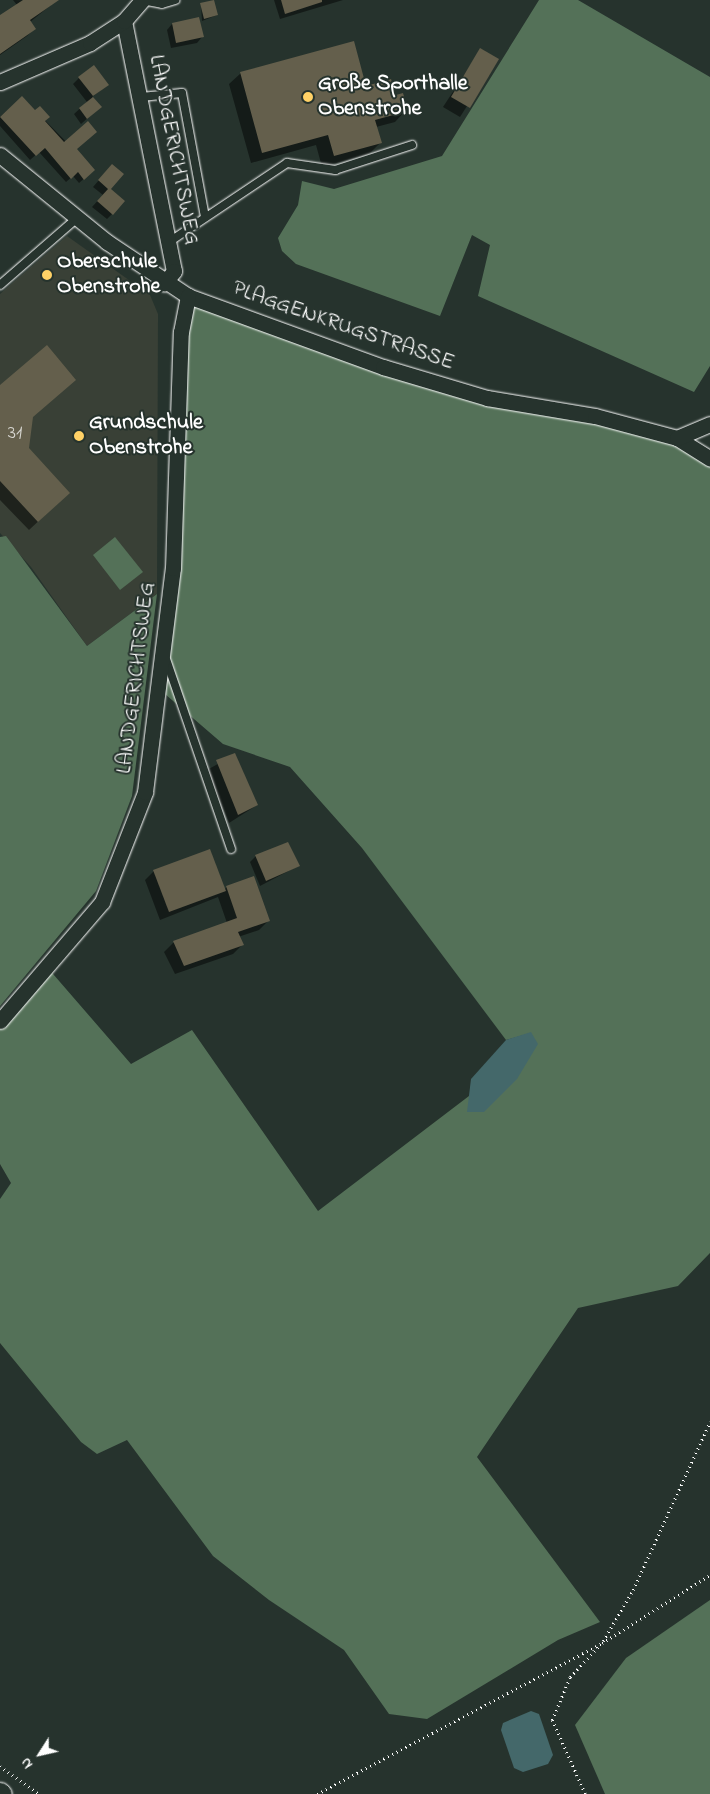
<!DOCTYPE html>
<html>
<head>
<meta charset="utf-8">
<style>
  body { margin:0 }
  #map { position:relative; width:710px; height:1794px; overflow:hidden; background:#26332d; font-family:"Indie Flower",sans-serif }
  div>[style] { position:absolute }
  .built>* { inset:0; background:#394036 }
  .green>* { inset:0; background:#547158 }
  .water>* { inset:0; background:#44686a }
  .shadow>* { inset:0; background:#0007 }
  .building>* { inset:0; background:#645f4c }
  .path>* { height:2.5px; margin-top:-1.25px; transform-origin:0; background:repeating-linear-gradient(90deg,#fff 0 1px,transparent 0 5px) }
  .roads { filter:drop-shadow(0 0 1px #fff) drop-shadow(0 0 1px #fff) }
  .lane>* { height:8px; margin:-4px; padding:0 4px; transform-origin:4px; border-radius:4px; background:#26332d }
  .street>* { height:15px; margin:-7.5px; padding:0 7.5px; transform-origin:7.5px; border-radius:7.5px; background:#26332d }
  .secondary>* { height:21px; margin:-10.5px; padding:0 10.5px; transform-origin:10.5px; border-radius:10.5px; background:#26332d }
  .dots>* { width:14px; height:14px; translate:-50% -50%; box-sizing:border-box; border:2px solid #26332d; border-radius:50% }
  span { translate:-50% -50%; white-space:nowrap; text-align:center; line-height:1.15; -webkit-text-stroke:4px #26332d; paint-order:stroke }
  .number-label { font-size:20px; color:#d8d7d2 }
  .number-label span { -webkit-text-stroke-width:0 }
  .poi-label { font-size:22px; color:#fff; font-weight:700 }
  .left { translate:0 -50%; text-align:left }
  .street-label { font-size:22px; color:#fff }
  .north { position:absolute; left:15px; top:1729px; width:50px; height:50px; -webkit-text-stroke:4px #26332d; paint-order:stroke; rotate:235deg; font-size:14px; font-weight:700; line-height:20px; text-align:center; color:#fff }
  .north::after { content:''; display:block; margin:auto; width:18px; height:22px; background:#fff; clip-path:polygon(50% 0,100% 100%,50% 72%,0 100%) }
</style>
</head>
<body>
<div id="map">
  <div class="built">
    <div style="clip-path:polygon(67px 236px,150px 295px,158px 314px,157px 594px,87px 646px,31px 567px,0 533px,0 294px)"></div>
  </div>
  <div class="green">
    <div style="clip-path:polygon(539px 0,578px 0,710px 77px,710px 366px,694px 392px,478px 296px,490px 245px,472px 235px,440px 316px,296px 264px,282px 251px,278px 238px,298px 205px,302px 181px,334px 189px,442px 156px)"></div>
    <div style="clip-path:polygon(188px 296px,383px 367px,677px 438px,710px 459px,710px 1253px,678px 1286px,578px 1308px,477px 1457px,600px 1622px,558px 1640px,427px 1719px,389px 1714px,344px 1650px,269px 1600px,213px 1556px,127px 1440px,97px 1454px,81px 1442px,0 1343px,0 1199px,11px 1183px,0 1164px,0 1020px,47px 967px,131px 1064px,192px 1030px,318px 1211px,469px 1096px,531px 1033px,506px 1040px,362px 848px,290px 767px,223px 744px,158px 688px)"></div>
    <div style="clip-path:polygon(6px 536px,87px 646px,157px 594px,132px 796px,96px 891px,0 1006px,0 537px)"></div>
    <div style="clip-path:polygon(115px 537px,143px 572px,120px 590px,93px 555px)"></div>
    <div style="clip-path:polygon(710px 1600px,710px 1794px,605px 1794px,575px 1725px,626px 1658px)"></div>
  </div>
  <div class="water">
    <div style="clip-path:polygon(531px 1032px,538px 1044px,517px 1079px,484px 1112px,467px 1112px,471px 1079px,506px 1040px)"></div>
    <div style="clip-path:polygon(531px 1711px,539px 1714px,553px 1755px,548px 1764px,523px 1772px,514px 1768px,501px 1730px,503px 1723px)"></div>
  </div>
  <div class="shadow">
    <div style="clip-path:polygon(13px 0,56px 1px,30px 22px,34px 29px,27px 36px,0 55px,0 17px,17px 5px)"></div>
    <div style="clip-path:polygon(274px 0,343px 0,280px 19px)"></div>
    <div style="clip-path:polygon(201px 4px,217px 15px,202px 21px)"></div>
    <div style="clip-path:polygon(172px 24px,202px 37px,197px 43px,171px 48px,167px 30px)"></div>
    <div style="clip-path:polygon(481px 49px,497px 59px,460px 117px,443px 107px)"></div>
    <div style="clip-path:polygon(241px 73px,395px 97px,406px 110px,395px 122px,376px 127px,380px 143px,369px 154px,322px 167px,316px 145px,251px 163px,229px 84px)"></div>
    <div style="clip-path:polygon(79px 78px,101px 90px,92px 97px,100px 107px,81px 124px,74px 114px,87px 102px,73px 84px)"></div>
    <div style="clip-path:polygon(22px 97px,94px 170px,79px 183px,73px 176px,66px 182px,39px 152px,30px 160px,0 126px,0 117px)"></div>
    <div style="clip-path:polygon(106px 172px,112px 214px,107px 219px,92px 207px,103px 195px,93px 187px)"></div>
    <div style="clip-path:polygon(0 386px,31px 418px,28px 449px,59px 502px,29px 530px,0 500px)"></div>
    <div style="clip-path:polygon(234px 755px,257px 805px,229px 823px,207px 770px)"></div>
    <div style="clip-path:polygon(256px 856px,298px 866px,260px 886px,250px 862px)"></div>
    <div style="clip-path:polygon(154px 871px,224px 890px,227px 887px,268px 921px,259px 930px,238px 937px,242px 945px,233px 954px,175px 974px,164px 952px,173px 943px,227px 923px,218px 897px,160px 920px,145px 880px)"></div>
  </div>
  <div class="building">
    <div style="clip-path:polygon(23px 0,59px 0,30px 20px,36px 29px,0 54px,0 15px)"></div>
    <div style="clip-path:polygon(214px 0,218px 15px,204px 19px,200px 3px)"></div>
    <div style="clip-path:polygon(281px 0,322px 0,322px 2px,285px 14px)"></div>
    <div style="clip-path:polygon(199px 17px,204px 37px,176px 43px,172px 23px)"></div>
    <div style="clip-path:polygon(354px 41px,366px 86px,391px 79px,396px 95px,403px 93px,408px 111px,375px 120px,382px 143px,334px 156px,328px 135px,262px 153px,240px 72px)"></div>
    <div style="clip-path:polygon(480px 48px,499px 59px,470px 108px,451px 97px)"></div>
    <div style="clip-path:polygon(94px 65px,109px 85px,93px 96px,78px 77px)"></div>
    <div style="clip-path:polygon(22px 96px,35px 110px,40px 106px,50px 117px,45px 121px,64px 142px,88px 121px,97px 132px,77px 149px,95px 170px,84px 180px,78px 172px,71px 179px,45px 148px,36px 156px,0 117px)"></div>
    <div style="clip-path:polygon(93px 97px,102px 107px,87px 119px,79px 108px)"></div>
    <div style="clip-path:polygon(112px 164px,124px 174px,111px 189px,125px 201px,113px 215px,97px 201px,108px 189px,98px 180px)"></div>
    <div style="clip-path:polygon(47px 345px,76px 380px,33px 417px,29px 448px,70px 493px,38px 522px,0 481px,0 385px)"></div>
    <div style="clip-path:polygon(235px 753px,258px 805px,238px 815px,216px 760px)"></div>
    <div style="clip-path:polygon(288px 842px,300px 866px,266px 881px,255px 855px)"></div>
    <div style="clip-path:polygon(210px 849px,226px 891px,169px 912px,153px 870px)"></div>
    <div style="clip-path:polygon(254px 876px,270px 921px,238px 932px,244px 945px,184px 966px,173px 941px,237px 918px,226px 886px)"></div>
  </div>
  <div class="path">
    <div style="left:603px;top:1641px;width:59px;rotate:-59.5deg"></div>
    <div style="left:633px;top:1590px;width:185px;rotate:-65.4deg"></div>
    <div style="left:0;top:1766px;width:48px;rotate:35.7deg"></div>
    <div style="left:317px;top:1794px;width:323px;rotate:-27.9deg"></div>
    <div style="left:602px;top:1643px;width:128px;rotate:-32.2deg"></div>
    <div style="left:585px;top:1794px;width:81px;rotate:-114deg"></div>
    <div style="left:552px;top:1720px;width:47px;rotate:-67.3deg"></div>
    <div style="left:570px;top:1677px;width:44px;rotate:-46.8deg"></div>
  </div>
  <div class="roads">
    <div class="lane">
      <div style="left:142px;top:0;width:20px;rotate:11deg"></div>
      <div style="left:162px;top:4px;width:14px;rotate:-17deg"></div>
      <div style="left:141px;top:97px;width:41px;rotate:-5.6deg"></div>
      <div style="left:182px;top:93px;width:126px;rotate:79.5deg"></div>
      <div style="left:169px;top:242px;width:142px;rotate:-33.8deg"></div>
      <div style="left:287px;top:163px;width:49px;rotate:8.3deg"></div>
      <div style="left:335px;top:170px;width:81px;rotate:-18deg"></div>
      <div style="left:0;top:285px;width:101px;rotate:-41deg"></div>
      <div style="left:165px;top:656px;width:204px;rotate:71.1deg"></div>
    </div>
    <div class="street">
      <div style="left:124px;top:21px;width:255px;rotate:78.7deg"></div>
      <div style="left:174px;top:271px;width:16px;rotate:128deg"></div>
      <div style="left:0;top:82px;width:98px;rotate:-23.4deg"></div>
      <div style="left:90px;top:43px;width:40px;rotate:-32.9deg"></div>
      <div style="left:124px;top:21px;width:28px;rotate:-49deg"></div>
      <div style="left:0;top:155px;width:138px;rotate:39.1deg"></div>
      <div style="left:107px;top:242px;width:97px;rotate:33.7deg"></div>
      <div style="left:188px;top:296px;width:208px;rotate:20deg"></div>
      <div style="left:383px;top:367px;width:109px;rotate:16.6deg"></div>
      <div style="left:487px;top:398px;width:109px;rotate:9.5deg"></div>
      <div style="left:595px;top:416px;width:85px;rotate:15deg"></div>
      <div style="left:677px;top:438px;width:39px;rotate:32deg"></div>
      <div style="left:677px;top:438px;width:36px;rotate:-23deg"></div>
      <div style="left:0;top:1021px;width:157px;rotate:-49.4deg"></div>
      <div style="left:102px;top:902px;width:118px;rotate:-68.6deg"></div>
      <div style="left:145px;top:792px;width:226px;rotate:-82.9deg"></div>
      <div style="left:173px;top:568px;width:236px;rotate:-88.1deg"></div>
      <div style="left:181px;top:332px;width:37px;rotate:-79deg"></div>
    </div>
    <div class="secondary">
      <div style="left:0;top:1793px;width:1px;rotate:45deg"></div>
    </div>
  </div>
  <div class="dots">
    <div style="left:308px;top:97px;background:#ffd166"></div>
    <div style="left:47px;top:275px;background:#ffd166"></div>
    <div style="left:79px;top:436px;background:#ffd166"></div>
  </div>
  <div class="number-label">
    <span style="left:15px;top:433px">31</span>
  </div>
  <div class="poi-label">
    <span class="left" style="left:318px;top:97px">Große Sporthalle<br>Obenstrohe</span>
    <span class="left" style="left:57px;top:275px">Oberschule<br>Obenstrohe</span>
    <span class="left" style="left:89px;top:436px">Grundschule<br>Obenstrohe</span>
  </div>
  <div class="street-label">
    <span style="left:173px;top:150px;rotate:79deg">LANDGERICHTSWEG</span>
    <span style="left:343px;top:327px;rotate:19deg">PLAGGENKRUGSTRASSE</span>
    <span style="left:137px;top:678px;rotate:-83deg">LANDGERICHTSWEG</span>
  </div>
  <div class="north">N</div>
</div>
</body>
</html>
